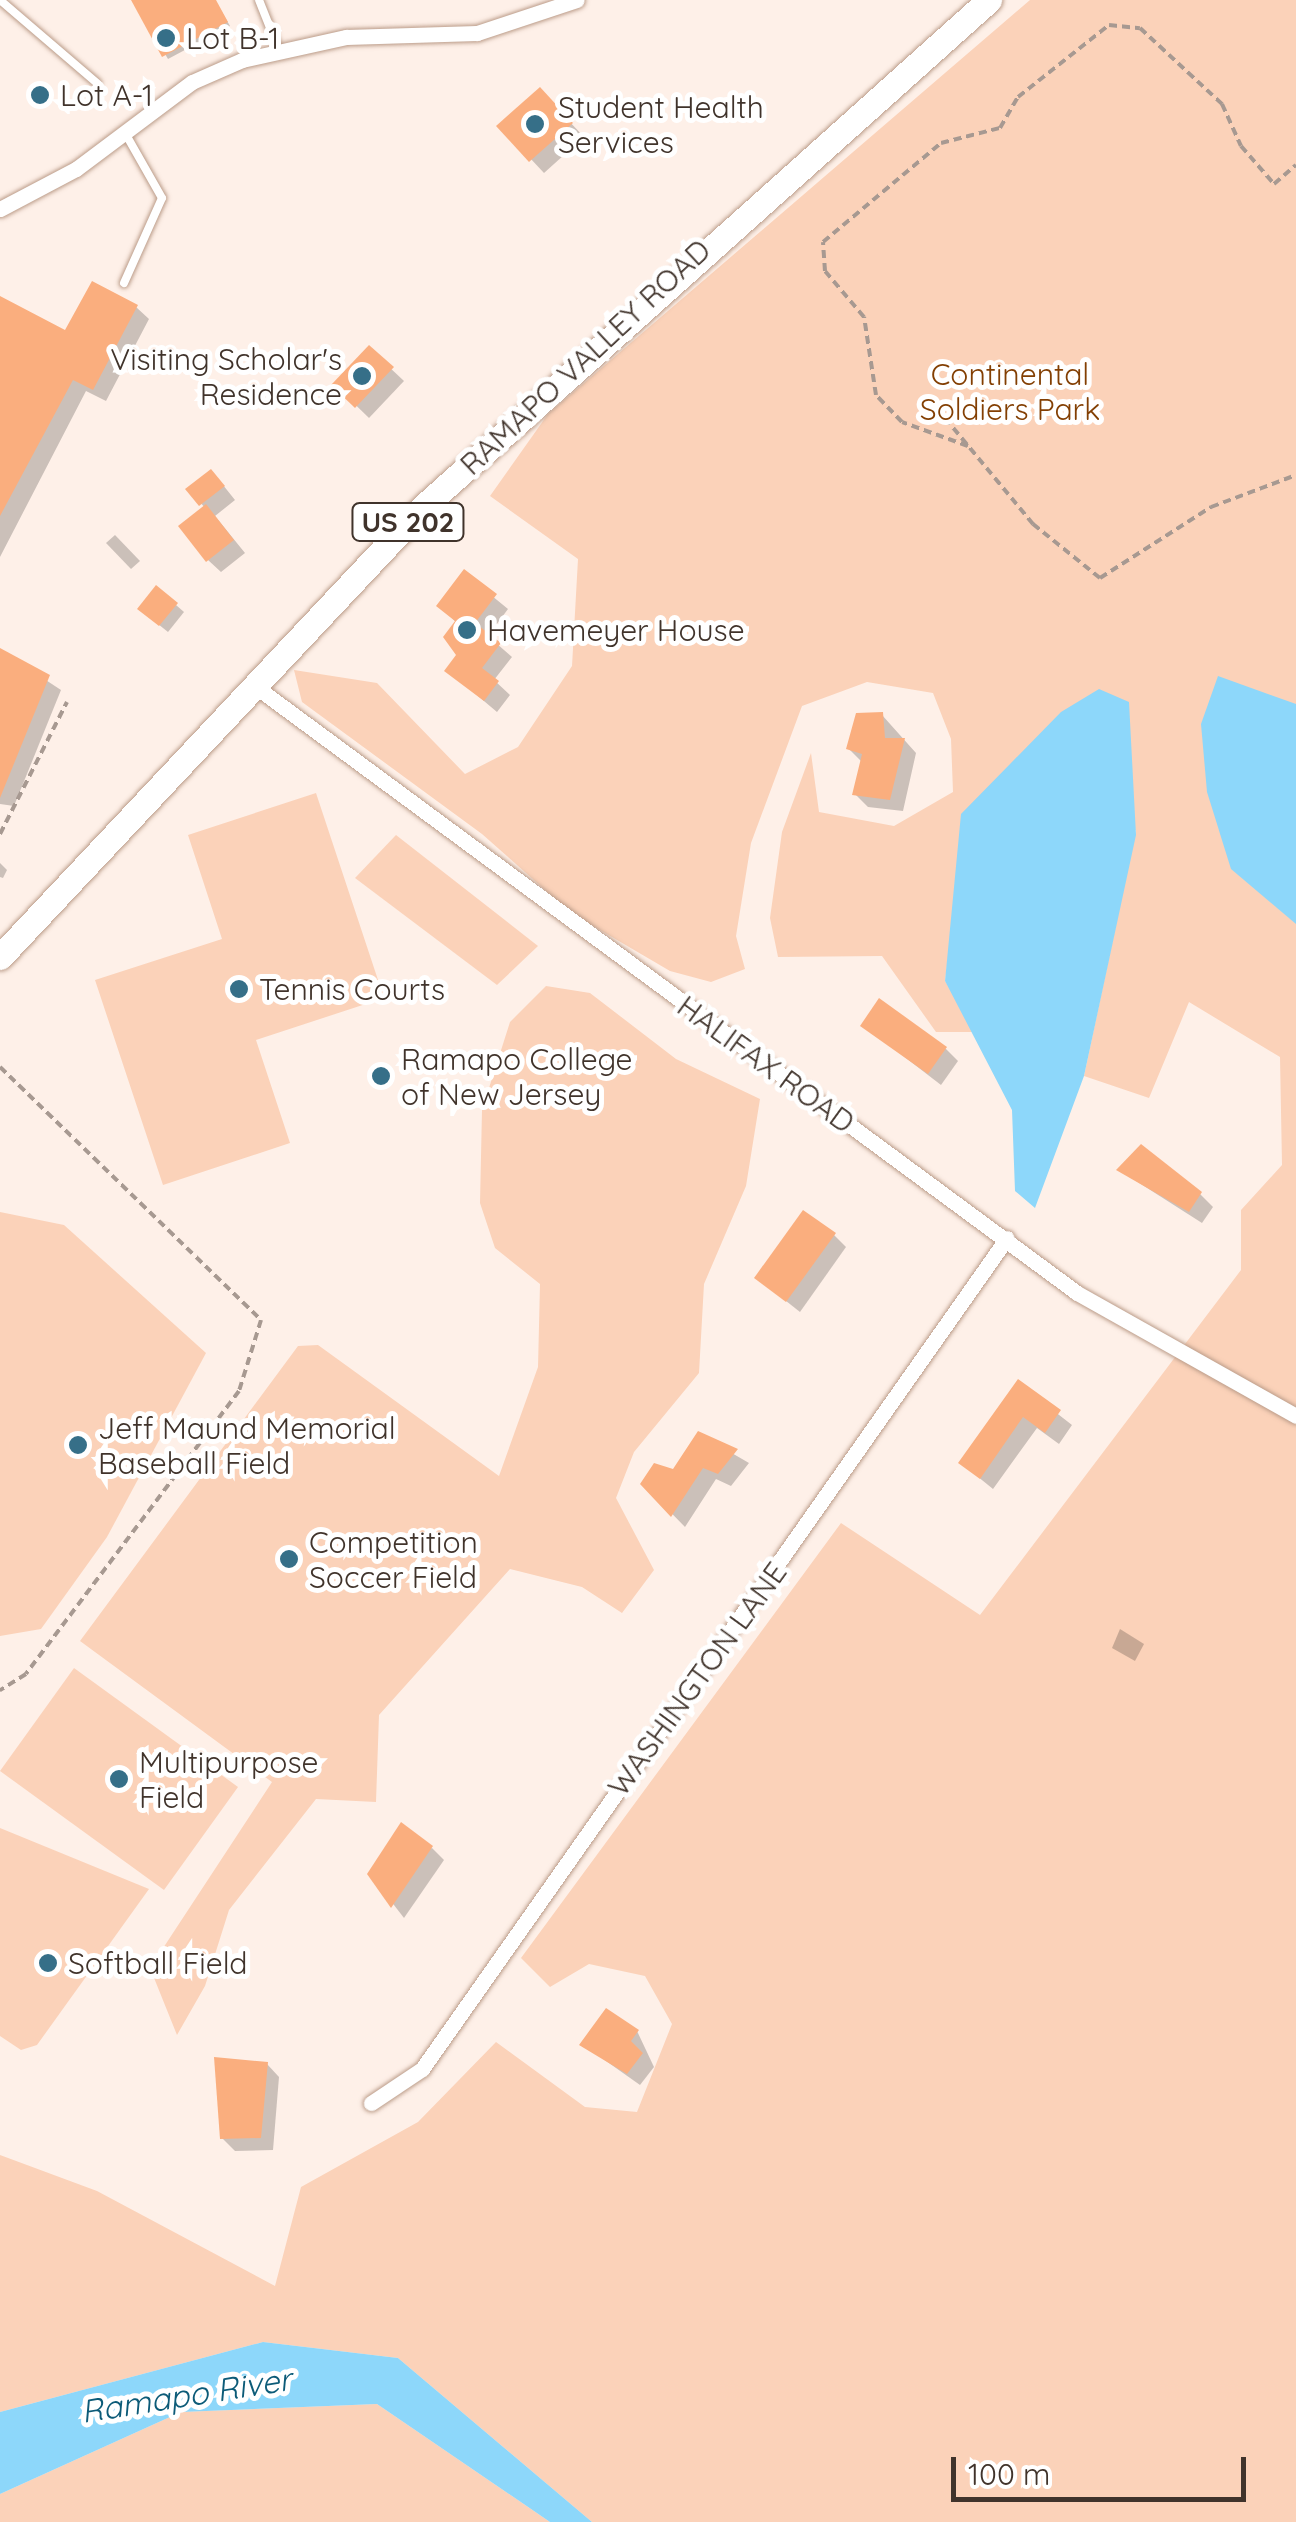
<!DOCTYPE html>
<html>
<head>
<meta charset="utf-8">
<style>
  body { margin:0 }
  #map { position:relative; width:1296px; height:2522px; overflow:hidden; background:#fef0e8; font-family:Quicksand,sans-serif }
  div>[style] { position:absolute }
  .green>* { inset:0; background:#fbd2b9 }
  .water>* { inset:0; background:#8dd7fa }
  .shadow>* { inset:0; background:#0003 }
  .building>* { inset:0; background:#faae7e }
  .path>* { height:4px; margin-top:-2px; transform-origin:0; background:repeating-linear-gradient(90deg,#a79991 0 8px,transparent 0 13px) }
  .roads { filter:drop-shadow(0 0 2px #bb9c89) drop-shadow(0 0 2px #bb9c89) }
  .lane>* { height:8px; margin:-4px; padding:0 4px; transform-origin:4px; border-radius:4px; background:#fff }
  .street>* { height:15px; margin:-7.5px; padding:0 7.5px; transform-origin:7.5px; border-radius:7.5px; background:#fff }
  .primary>* { height:25px; margin:-12.5px; padding:0 12.5px; transform-origin:12.5px; border-radius:12.5px; background:#fff }
  .dots>* { width:28px; height:28px; translate:-50% -50%; box-sizing:border-box; border:5px solid #fff; border-radius:50% }
  span { translate:-50% -50%; white-space:nowrap; text-align:center; line-height:1.15; -webkit-text-stroke:10px #fff; paint-order:stroke }
  .shield-label span { padding:2px 8px; background:#fff; border:2px solid; border-radius:8px; -webkit-text-stroke-width:0 }
  .shield-label { font-size:28px; color:#40332b; font-weight:700 }
  .poi-label { font-size:30px; color:#40332b }
  .left { translate:0 -50%; text-align:left }
  .right { translate:-100% -50%; text-align:right }
  .street-label { font-size:30px; color:#40332b }
  .park-label { font-size:30px; color:#833f03 }
  .water-label { font-size:32px; color:#0c5b78; font-style:italic }
  .scale { position:absolute; left:951px; top:2457px; width:295px; height:45px; box-sizing:border-box; border:5px solid #40332b; border-top:0; padding-left:12px; font-size:30px; line-height:35px; white-space:nowrap; color:#40332b; -webkit-text-stroke:8px #fff; paint-order:stroke }
</style>
</head>
<body>
<div id="map">
  <div class="green">
    <div style="clip-path:polygon(1030px 0,1296px 0,1296px 2522px,592px 2522px,398px 2358px,263px 2342px,0 2412px,0 2155px,97px 2191px,275px 2286px,301px 2187px,418px 2122px,496px 2042px,585px 2107px,637px 2112px,672px 2024px,645px 1976px,589px 1964px,550px 1987px,521px 1958px,841px 1523px,980px 1615px,1241px 1270px,1241px 1210px,1282px 1165px,1280px 1057px,1189px 1002px,1149px 1098px,1084px 1076px,1136px 830px,954px 910px,945px 981px,977px 1032px,936px 1032px,882px 956px,778px 957px,770px 918px,782px 832px,811px 753px,819px 812px,894px 826px,953px 792px,951px 739px,933px 693px,867px 682px,802px 706px,751px 843px,736px 936px,745px 969px,711px 982px,670px 971px,571px 913px,482px 834px,302px 702px,294px 670px,377px 683px,465px 774px,518px 747px,572px 666px,578px 559px,490px 496px,548px 414px)"></div>
    <div style="clip-path:polygon(316px 793px,384px 998px,256px 1040px,290px 1143px,163px 1185px,95px 980px,222px 939px,188px 835px)"></div>
    <div style="clip-path:polygon(396px 835px,538px 946px,497px 985px,355px 878px)"></div>
    <div style="clip-path:polygon(546px 986px,590px 993px,676px 1059px,760px 1099px,746px 1186px,704px 1284px,699px 1373px,634px 1452px,616px 1498px,654px 1570px,622px 1613px,582px 1587px,510px 1569px,379px 1715px,376px 1802px,316px 1799px,229px 1910px,205px 1986px,177px 2035px,150px 1968px,272px 1782px,80px 1641px,298px 1346px,318px 1345px,499px 1476px,538px 1367px,540px 1284px,495px 1248px,480px 1203px,482px 1110px,510px 1022px)"></div>
    <div style="clip-path:polygon(0 1212px,64px 1225px,206px 1353px,107px 1537px,41px 1629px,0 1636px)"></div>
    <div style="clip-path:polygon(74px 1668px,238px 1787px,164px 1890px,0 1771px)"></div>
    <div style="clip-path:polygon(0 1828px,149px 1889px,37px 2045px,21px 2050px,0 2036px)"></div>
    <div style="clip-path:polygon(377px 2404px,550px 2522px,0 2522px,0 2494px,181px 2412px)"></div>
  </div>
  <div class="water">
    <div style="clip-path:polygon(1218px 676px,1296px 704px,1296px 924px,1231px 869px,1207px 792px,1201px 724px)"></div>
    <div style="clip-path:polygon(1099px 689px,1129px 702px,1136px 835px,1084px 1076px,1035px 1208px,1015px 1191px,1012px 1110px,945px 981px,961px 814px,1061px 712px)"></div>
    <div style="clip-path:polygon(263px 2342px,398px 2358px,592px 2522px,550px 2522px,377px 2404px,181px 2412px,0 2494px,0 2412px)"></div>
  </div>
  <div class="shadow">
    <div style="clip-path:polygon(133px 0,215px 0,230px 26px,168px 59px)"></div>
    <div style="clip-path:polygon(552px 103px,584px 137px,544px 173px,500px 126px)"></div>
    <div style="clip-path:polygon(0 298px,66px 333px,136px 307px,149px 319px,106px 401px,86px 391px,0 557px)"></div>
    <div style="clip-path:polygon(369px 348px,404px 381px,369px 418px,335px 385px)"></div>
    <div style="clip-path:polygon(223px 485px,235px 500px,215px 516px,245px 553px,221px 572px,208px 560px,205px 508px,189px 489px)"></div>
    <div style="clip-path:polygon(115px 535px,140px 561px,131px 569px,106px 543px)"></div>
    <div style="clip-path:polygon(464px 573px,508px 609px,488px 636px,512px 657px,494px 680px,510px 695px,497px 712px,447px 670px,459px 655px,457px 623px,439px 606px)"></div>
    <div style="clip-path:polygon(176px 605px,184px 612px,168px 632px,148px 616px)"></div>
    <div style="clip-path:polygon(0 650px,61px 690px,14px 806px,0 804px)"></div>
    <div style="clip-path:polygon(882px 715px,916px 753px,903px 811px,868px 807px,855px 794px,861px 761px,848px 748px)"></div>
    <div style="clip-path:polygon(0 863px,7px 870px,3px 878px,0 877px)"></div>
    <div style="clip-path:polygon(863px 1025px,946px 1049px,958px 1061px,941px 1085px)"></div>
    <div style="clip-path:polygon(1119px 1170px,1200px 1194px,1213px 1207px,1202px 1223px)"></div>
    <div style="clip-path:polygon(834px 1235px,846px 1247px,800px 1312px,757px 1278px)"></div>
    <div style="clip-path:polygon(1018px 1383px,1072px 1425px,1059px 1444px,1037px 1428px,993px 1489px,961px 1463px)"></div>
    <div style="clip-path:polygon(699px 1434px,749px 1463px,731px 1486px,716px 1479px,685px 1527px,643px 1484px,674px 1472px)"></div>
    <div style="clip-path:polygon(1120px 1629px,1144px 1644px,1135px 1661px,1112px 1648px)"></div>
    <div style="clip-path:polygon(432px 1848px,444px 1860px,404px 1918px,370px 1874px)"></div>
    <div style="clip-path:polygon(637px 2031px,654px 2067px,640px 2085px,582px 2044px)"></div>
    <div style="clip-path:polygon(267px 2064px,279px 2077px,273px 2150px,235px 2151px,222px 2138px)"></div>
  </div>
  <div class="building">
    <div style="clip-path:polygon(131px 0,216px 0,228px 22px,162px 57px)"></div>
    <div style="clip-path:polygon(540px 87px,573px 123px,529px 162px,496px 126px)"></div>
    <div style="clip-path:polygon(92px 281px,138px 305px,93px 390px,73px 380px,0 516px,0 296px,65px 330px)"></div>
    <div style="clip-path:polygon(369px 345px,394px 367px,355px 408px,331px 385px)"></div>
    <div style="clip-path:polygon(211px 469px,225px 486px,199px 506px,185px 489px)"></div>
    <div style="clip-path:polygon(206px 504px,234px 540px,206px 562px,178px 526px)"></div>
    <div style="clip-path:polygon(464px 569px,497px 594px,475px 623px,501px 643px,482px 668px,499px 681px,484px 701px,444px 671px,456px 655px,443px 637px,455px 621px,436px 606px)"></div>
    <div style="clip-path:polygon(156px 585px,178px 603px,159px 626px,137px 609px)"></div>
    <div style="clip-path:polygon(0 648px,50px 675px,0 798px)"></div>
    <div style="clip-path:polygon(883px 712px,885px 738px,905px 738px,890px 800px,852px 795px,862px 754px,846px 749px,856px 713px)"></div>
    <div style="clip-path:polygon(879px 998px,947px 1047px,928px 1074px,860px 1026px)"></div>
    <div style="clip-path:polygon(1141px 1144px,1202px 1192px,1189px 1212px,1116px 1170px)"></div>
    <div style="clip-path:polygon(803px 1210px,836px 1233px,786px 1302px,754px 1278px)"></div>
    <div style="clip-path:polygon(1018px 1379px,1061px 1410px,1045px 1433px,1023px 1417px,980px 1479px,958px 1463px)"></div>
    <div style="clip-path:polygon(698px 1431px,738px 1449px,718px 1474px,703px 1468px,671px 1517px,640px 1484px,654px 1463px,673px 1469px)"></div>
    <div style="clip-path:polygon(401px 1822px,433px 1846px,391px 1908px,367px 1874px)"></div>
    <div style="clip-path:polygon(606px 2008px,639px 2030px,631px 2041px,643px 2053px,627px 2074px,579px 2045px)"></div>
    <div style="clip-path:polygon(214px 2057px,268px 2062px,261px 2138px,220px 2139px)"></div>
  </div>
  <div class="path">
    <div style="left:945px;top:418px;width:138px;rotate:50.3deg"></div>
    <div style="left:1033px;top:524px;width:86px;rotate:38.9deg"></div>
    <div style="left:1100px;top:578px;width:132px;rotate:-32.6deg"></div>
    <div style="left:1211px;top:507px;width:91px;rotate:-20.6deg"></div>
    <div style="left:968px;top:446px;width:70px;rotate:-160deg"></div>
    <div style="left:902px;top:422px;width:37px;rotate:-134deg"></div>
    <div style="left:876px;top:395px;width:79px;rotate:-98.7deg"></div>
    <div style="left:864px;top:317px;width:60px;rotate:-130.3deg"></div>
    <div style="left:825px;top:271px;width:29px;rotate:-94deg"></div>
    <div style="left:823px;top:242px;width:154px;rotate:-40deg"></div>
    <div style="left:941px;top:143px;width:61px;rotate:-14.3deg"></div>
    <div style="left:1000px;top:128px;width:36px;rotate:-60deg"></div>
    <div style="left:1018px;top:97px;width:116px;rotate:-38.4deg"></div>
    <div style="left:1109px;top:25px;width:31px;rotate:6deg"></div>
    <div style="left:1140px;top:28px;width:112px;rotate:42.8deg"></div>
    <div style="left:1222px;top:104px;width:46px;rotate:65.7deg"></div>
    <div style="left:1241px;top:146px;width:50px;rotate:49deg"></div>
    <div style="left:1274px;top:184px;width:29px;rotate:-41deg"></div>
    <div style="left:0;top:834px;width:148px;rotate:-63.1deg"></div>
    <div style="left:0;top:1067px;width:363px;rotate:44.1deg"></div>
    <div style="left:261px;top:1320px;width:74px;rotate:107.2deg"></div>
    <div style="left:239px;top:1391px;width:354px;rotate:127deg"></div>
    <div style="left:26px;top:1674px;width:31px;rotate:148deg"></div>
  </div>
  <div class="roads">
    <div class="lane">
      <div style="left:0;top:0;width:128px;rotate:40.6deg"></div>
      <div style="left:259px;top:0;width:52px;rotate:68.4deg"></div>
      <div style="left:124px;top:283px;width:93px;rotate:-65.9deg"></div>
      <div style="left:162px;top:198px;width:77px;rotate:-119.6deg"></div>
    </div>
    <div class="street">
      <div style="left:0;top:209px;width:86px;rotate:-27.8deg"></div>
      <div style="left:76px;top:169px;width:145px;rotate:-36.9deg"></div>
      <div style="left:192px;top:82px;width:55px;rotate:-23.7deg"></div>
      <div style="left:242px;top:60px;width:107px;rotate:-12.5deg"></div>
      <div style="left:346px;top:37px;width:131px;rotate:-1.7deg"></div>
      <div style="left:477px;top:33px;width:105px;rotate:-18.3deg"></div>
      <div style="left:252px;top:684px;width:1025px;rotate:36.43deg"></div>
      <div style="left:1077px;top:1293px;width:251px;rotate:29.3deg"></div>
      <div style="left:371px;top:2103px;width:61px;rotate:-33.7deg"></div>
      <div style="left:422px;top:2069px;width:1016px;rotate:-54.86deg"></div>
    </div>
    <div class="primary">
      <div style="left:0;top:957px;width:618px;rotate:-46.77deg"></div>
      <div style="left:423px;top:507px;width:760px;rotate:-41.85deg"></div>
    </div>
  </div>
  <div class="dots">
    <div style="left:166px;top:38px;background:#366f88"></div>
    <div style="left:40px;top:95px;background:#366f88"></div>
    <div style="left:535px;top:124px;background:#366f88"></div>
    <div style="left:362px;top:376px;background:#366f88"></div>
    <div style="left:467px;top:630px;background:#366f88"></div>
    <div style="left:239px;top:989px;background:#366f88"></div>
    <div style="left:381px;top:1076px;background:#366f88"></div>
    <div style="left:78px;top:1445px;background:#366f88"></div>
    <div style="left:289px;top:1559px;background:#366f88"></div>
    <div style="left:119px;top:1779px;background:#366f88"></div>
    <div style="left:48px;top:1963px;background:#366f88"></div>
  </div>
  <div class="shield-label">
    <span style="left:408px;top:522px">US 202</span>
  </div>
  <div class="poi-label">
    <span class="left" style="left:186px;top:38px">Lot B-1</span>
    <span class="left" style="left:60px;top:95px">Lot A-1</span>
    <span class="left" style="left:558px;top:124px">Student Health<br>Services</span>
    <span class="right" style="left:342px;top:376px">Visiting Scholar's<br>Residence</span>
    <span class="left" style="left:487px;top:630px">Havemeyer House</span>
    <span class="left" style="left:259px;top:989px">Tennis Courts</span>
    <span class="left" style="left:401px;top:1076px">Ramapo College<br>of New Jersey</span>
    <span class="left" style="left:98px;top:1445px">Jeff Maund Memorial<br>Baseball Field</span>
    <span class="left" style="left:309px;top:1559px">Competition<br>Soccer Field</span>
    <span class="left" style="left:139px;top:1779px">Multipurpose<br>Field</span>
    <span class="left" style="left:68px;top:1963px">Softball Field</span>
  </div>
  <div class="street-label">
    <span style="left:585px;top:357px;rotate:-43deg">RAMAPO VALLEY ROAD</span>
    <span style="left:766px;top:1064px;rotate:36deg">HALIFAX ROAD</span>
    <span style="left:697px;top:1679px;rotate:-54deg">WASHINGTON LANE</span>
  </div>
  <div class="park-label">
    <span style="left:1010px;top:391px">Continental<br>Soldiers Park</span>
  </div>
  <div class="water-label">
    <span style="left:186px;top:2395px;rotate:-9deg">Ramapo River</span>
  </div>
  <div class="scale">100 m</div>
</div>
</body>
</html>
